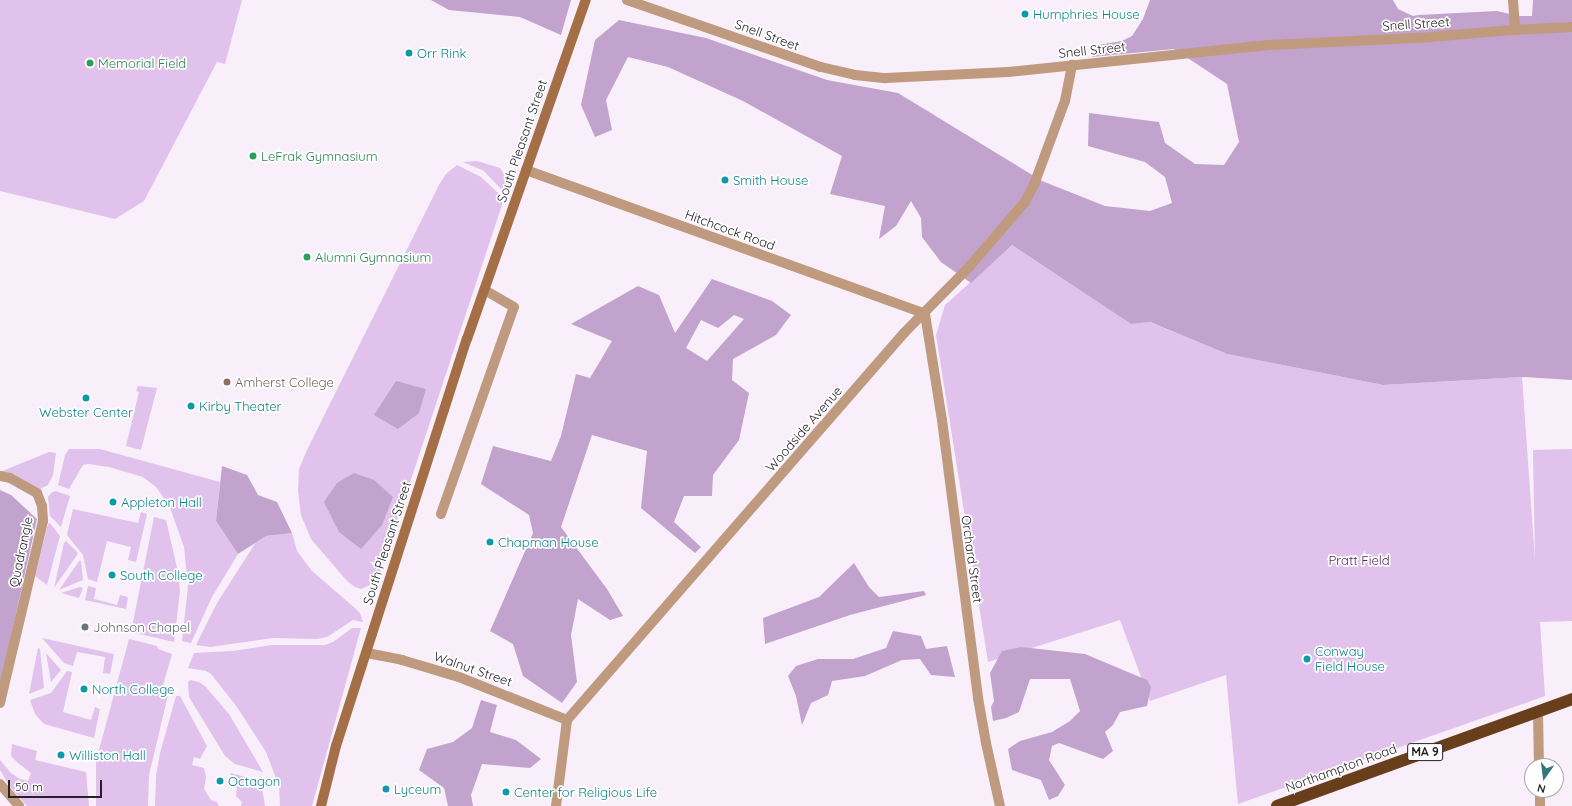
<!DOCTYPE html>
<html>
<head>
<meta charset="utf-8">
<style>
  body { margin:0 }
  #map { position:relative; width:1572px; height:806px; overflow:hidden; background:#f8effb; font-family:Quicksand,sans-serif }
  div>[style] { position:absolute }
  .green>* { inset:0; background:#e1c2ec }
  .forest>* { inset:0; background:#c2a3cd }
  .street>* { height:10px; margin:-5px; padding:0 5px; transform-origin:5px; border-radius:5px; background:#bf9a7f }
  .secondary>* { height:10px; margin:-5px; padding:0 5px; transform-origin:5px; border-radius:5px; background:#a46e46 }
  .highway>* { height:12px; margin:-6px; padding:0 6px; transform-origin:6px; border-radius:6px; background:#693e1b }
  .dots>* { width:11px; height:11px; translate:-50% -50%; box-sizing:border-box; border:2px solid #fff; border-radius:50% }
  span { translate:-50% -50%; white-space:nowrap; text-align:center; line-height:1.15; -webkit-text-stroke:3.5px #fff; paint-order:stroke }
  .shield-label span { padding:1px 3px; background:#fff; border:1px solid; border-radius:3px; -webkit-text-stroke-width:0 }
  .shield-label { font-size:12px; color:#262327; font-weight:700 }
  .culture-label { font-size:13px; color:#0d838f }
  .left { translate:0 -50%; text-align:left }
  .street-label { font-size:13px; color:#262327 }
  .leisure-label { font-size:13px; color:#27864d }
  .education-label { font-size:13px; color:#785e54 }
  .park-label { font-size:13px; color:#50285d }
  .worship-label { font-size:13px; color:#5b616d }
  .north { position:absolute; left:1524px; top:758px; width:40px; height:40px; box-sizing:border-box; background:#fff; border:1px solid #a8a7a9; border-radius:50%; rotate:194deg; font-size:11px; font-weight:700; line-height:16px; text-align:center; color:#262327 }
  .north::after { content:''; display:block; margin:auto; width:14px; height:18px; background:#317a76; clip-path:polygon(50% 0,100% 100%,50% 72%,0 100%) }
  .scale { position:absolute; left:8px; top:780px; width:94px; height:18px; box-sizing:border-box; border:2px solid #262327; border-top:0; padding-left:5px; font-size:12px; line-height:14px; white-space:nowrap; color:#262327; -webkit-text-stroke:3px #fff; paint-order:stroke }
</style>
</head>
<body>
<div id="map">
  <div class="green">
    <div style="clip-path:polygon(0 0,242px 0,225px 64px,217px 62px,144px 201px,115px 219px,0 191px)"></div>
    <div style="clip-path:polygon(477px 161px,500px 168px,508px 180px,507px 191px,501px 189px,484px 171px,463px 162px)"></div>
    <div style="clip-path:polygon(457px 165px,481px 177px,497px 192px,505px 196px,377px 582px,361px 589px,355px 587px,347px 581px,311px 539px,301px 515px,298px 491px,299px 469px,307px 450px,439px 185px,446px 174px)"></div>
    <div style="clip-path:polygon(1012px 245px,1131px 324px,1149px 322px,1227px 354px,1383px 385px,1522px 377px,1535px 560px,1533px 450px,1572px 449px,1572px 621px,1540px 622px,1545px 696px,1238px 804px,1226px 675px,1150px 701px,1120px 620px,988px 662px,936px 335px,945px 305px)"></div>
    <div style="clip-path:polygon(138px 386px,157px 388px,141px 450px,126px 446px,139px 392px,136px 391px)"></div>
    <div style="clip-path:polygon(69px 449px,100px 449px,220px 482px,216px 521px,238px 554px,212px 597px,191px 643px,182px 641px,188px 586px,184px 547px,169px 505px,156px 487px,143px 477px,109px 467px,88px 464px,83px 465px,69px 489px,58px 485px,65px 455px)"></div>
    <div style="clip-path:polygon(49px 452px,56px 453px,53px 475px,48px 485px,38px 490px,0 472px)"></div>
    <div style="clip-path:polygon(56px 491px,70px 496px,61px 527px,50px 516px,48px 497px,52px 492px)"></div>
    <div style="clip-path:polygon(73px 509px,138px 523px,141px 512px,147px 514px,136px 562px,128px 560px,131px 547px,107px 541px,97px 582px,88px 579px,83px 555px,67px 535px)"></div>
    <div style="clip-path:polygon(154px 517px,166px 520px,178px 572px,180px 591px,174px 642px,131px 632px)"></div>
    <div style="clip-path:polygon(50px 523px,60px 536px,47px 585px,35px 576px,48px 524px)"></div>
    <div style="clip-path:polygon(292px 533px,297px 551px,312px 571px,356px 609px,360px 613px,363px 622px,353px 620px,327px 637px,317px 639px,273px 638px,210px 647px,196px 645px,217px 603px,256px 542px,266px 536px)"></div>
    <div style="clip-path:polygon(66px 541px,78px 553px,77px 555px,54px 588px,64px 543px)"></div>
    <div style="clip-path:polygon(79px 561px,81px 561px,83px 580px,59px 590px)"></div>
    <div style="clip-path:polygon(88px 586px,96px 588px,94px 599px,117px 605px,120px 595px,128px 597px,126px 609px,85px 600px)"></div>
    <div style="clip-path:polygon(80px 587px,83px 588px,79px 598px,61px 593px)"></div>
    <div style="clip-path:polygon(352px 628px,361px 628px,312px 806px,280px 806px,279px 786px,266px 752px,237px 707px,211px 674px,206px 671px,188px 668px,194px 653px,232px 651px,272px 645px,325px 645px,333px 642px)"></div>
    <div style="clip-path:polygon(42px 638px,114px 654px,110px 674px,103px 673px,105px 657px,77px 652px,73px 666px,64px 663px)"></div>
    <div style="clip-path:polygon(129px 639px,157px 646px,158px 649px,172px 654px,162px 689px,169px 691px,149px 775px,148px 806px,96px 806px,96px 761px)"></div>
    <div style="clip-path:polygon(38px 648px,40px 649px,44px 688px,29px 694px)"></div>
    <div style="clip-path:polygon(46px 653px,61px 670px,51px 682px)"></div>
    <div style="clip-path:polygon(67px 671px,72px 672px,63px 712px,91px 720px,95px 707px,100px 709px,94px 738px,44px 724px,35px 714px,30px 700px,51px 693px)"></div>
    <div style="clip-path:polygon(190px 680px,199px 682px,206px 687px,229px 714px,263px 772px,235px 764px,225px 756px,189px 697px,188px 682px)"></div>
    <div style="clip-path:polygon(176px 696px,180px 696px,207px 746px,200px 759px,194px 757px,192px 765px,204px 768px,206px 777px,204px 789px,211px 800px,217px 802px,219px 806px,155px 806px,156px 776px,160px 753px)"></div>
    <div style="clip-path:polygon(12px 744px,37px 751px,35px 760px,86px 772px,89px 806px,27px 806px,10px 787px,0 770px,0 760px,11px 773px,20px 779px,28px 781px,31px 773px,18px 763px,11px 756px)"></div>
    <div style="clip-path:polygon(230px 773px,261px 781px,265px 806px,241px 806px,242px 802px,236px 796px,237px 785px)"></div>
  </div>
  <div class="forest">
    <div style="clip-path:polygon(431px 0,571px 0,561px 35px,520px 17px,449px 10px)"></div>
    <div style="clip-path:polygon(1150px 0,1393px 0,1398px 9px,1413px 16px,1418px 15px,1497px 11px,1518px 16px,1532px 16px,1533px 0,1572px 0,1572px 380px,1522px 377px,1383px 385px,1227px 354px,1150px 322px,1131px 324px,1012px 245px,971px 283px,941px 262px,922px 237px,921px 218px,911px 201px,896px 226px,879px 239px,885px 206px,830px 194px,842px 156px,743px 101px,668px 67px,628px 57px,606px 100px,612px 130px,595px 137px,581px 105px,595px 40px,619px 20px,706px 38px,827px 80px,898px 93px,1042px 181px,1105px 206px,1150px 211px,1172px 203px,1165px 177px,1145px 162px,1088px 146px,1089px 113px,1159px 122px,1165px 143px,1195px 164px,1224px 165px,1239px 142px,1227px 84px,1174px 49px,1092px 57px,1092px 46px,1122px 41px,1132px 36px,1143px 19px)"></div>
    <div style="clip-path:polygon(evenodd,712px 279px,772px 301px,791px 315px,776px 335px,733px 359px,732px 380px,749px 393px,739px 440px,713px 475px,712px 496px,684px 496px,674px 522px,701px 547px,695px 553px,641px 508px,647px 451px,592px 435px,561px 527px,607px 589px,623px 616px,610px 620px,578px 599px,571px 635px,577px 682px,562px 703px,523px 676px,513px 644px,490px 631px,533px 533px,529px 515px,481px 484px,493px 446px,551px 461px,561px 436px,576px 374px,590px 378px,612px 341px,571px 324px,638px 286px,659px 295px,675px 333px,712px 279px,734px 315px,744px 319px,707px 361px,686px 348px,701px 320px,718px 328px,734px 315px)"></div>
    <div style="clip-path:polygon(396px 381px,426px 389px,419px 413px,398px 429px,374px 415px)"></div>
    <div style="clip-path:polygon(222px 466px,247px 475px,258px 495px,277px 502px,292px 533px,266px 536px,238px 554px,216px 521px)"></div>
    <div style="clip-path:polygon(354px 473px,374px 480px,393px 497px,382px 525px,361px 549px,339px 532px,324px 502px,337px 483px)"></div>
    <div style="clip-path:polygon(0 490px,11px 495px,37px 519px,0 686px)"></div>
    <div style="clip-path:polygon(854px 563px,869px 587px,879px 597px,924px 591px,926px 595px,850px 615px,765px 644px,763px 618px,819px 597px)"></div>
    <div style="clip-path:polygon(893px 631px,921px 636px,926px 649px,947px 646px,955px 677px,931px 675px,920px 659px,902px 660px,865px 676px,832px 681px,828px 695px,811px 703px,802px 725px,796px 696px,788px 676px,796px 666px,818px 659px,853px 659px,886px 648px)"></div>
    <div style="clip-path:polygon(1021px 647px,1085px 654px,1147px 680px,1151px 687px,1147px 706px,1120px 712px,1113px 725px,1105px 732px,1113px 751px,1103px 759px,1059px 743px,1052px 746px,1049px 760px,1065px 785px,1058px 796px,1049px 800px,1041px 780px,1012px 770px,1008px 749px,1020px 741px,1052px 732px,1070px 721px,1080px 711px,1070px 679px,1030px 679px,1019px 712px,1006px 718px,993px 721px,991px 707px,994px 701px,990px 673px,1002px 651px)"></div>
    <div style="clip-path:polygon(481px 700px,497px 705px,490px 732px,516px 740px,541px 759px,530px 768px,482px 764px,471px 795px,473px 806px,448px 806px,444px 788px,419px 770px,427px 749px,453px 742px,472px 728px)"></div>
  </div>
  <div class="street">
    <div style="left:627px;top:0;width:205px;rotate:19.1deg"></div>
    <div style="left:821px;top:67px;width:35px;rotate:13deg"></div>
    <div style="left:855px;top:75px;width:31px;rotate:6deg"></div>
    <div style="left:886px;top:78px;width:122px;rotate:-2.8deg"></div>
    <div style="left:1008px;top:72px;width:262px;rotate:-5.9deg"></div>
    <div style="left:1269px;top:45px;width:161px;rotate:-2.8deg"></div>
    <div style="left:1430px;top:37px;width:83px;rotate:-4.8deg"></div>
    <div style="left:1513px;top:30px;width:59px;rotate:-2.9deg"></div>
    <div style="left:1513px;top:0;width:30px;rotate:86deg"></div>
    <div style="left:526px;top:170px;width:424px;rotate:19.8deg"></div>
    <div style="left:925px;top:314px;width:107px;rotate:80.9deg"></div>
    <div style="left:942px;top:420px;width:280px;rotate:82.6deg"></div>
    <div style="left:978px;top:698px;width:46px;rotate:79.9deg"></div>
    <div style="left:986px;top:743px;width:65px;rotate:77.5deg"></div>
    <div style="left:0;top:476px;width:10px;rotate:11deg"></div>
    <div style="left:10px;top:478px;width:31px;rotate:29deg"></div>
    <div style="left:37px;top:493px;width:14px;rotate:69deg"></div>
    <div style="left:42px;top:506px;width:15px;rotate:86deg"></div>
    <div style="left:43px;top:521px;width:187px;rotate:103.3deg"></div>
    <div style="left:441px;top:514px;width:219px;rotate:-70.6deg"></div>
    <div style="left:514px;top:307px;width:34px;rotate:-150deg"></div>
    <div style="left:367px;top:653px;width:36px;rotate:11deg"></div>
    <div style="left:402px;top:660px;width:59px;rotate:16.6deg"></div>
    <div style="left:459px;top:677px;width:116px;rotate:21.7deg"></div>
    <div style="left:1538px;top:711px;width:55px;rotate:89deg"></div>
    <div style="left:0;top:784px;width:29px;rotate:49deg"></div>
    <div style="left:1540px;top:790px;width:16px;rotate:90deg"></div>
    <div style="left:556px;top:806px;width:87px;rotate:-82.7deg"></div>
    <div style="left:567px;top:720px;width:513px;rotate:-48.95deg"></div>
    <div style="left:904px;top:333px;width:93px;rotate:-45.4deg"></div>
    <div style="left:969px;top:267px;width:86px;rotate:-49.3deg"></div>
    <div style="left:1025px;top:202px;width:22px;rotate:-63deg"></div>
    <div style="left:1035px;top:182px;width:86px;rotate:-69.7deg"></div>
    <div style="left:1065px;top:101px;width:37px;rotate:-79deg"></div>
  </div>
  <div class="secondary">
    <div style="left:321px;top:806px;width:62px;rotate:-76deg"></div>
    <div style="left:336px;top:746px;width:428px;rotate:-72.2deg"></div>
    <div style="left:467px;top:339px;width:359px;rotate:-70.7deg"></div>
  </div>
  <div class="highway">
    <div style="left:1277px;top:806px;width:314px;rotate:-19.9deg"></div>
  </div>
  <div class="dots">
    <div style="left:1025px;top:14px;background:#0f9aa8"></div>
    <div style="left:409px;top:53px;background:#0f9aa8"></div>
    <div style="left:90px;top:63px;background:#2e9e5b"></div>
    <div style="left:253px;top:156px;background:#2e9e5b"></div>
    <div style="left:725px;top:180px;background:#0f9aa8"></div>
    <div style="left:307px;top:257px;background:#2e9e5b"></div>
    <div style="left:227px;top:382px;background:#8d6e63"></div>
    <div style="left:86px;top:398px;background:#0f9aa8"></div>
    <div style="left:191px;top:406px;background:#0f9aa8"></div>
    <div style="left:113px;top:502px;background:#0f9aa8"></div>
    <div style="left:490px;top:542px;background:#0f9aa8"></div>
    <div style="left:112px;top:575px;background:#0f9aa8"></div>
    <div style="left:85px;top:627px;background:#6b7280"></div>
    <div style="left:1307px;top:659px;background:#0f9aa8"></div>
    <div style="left:84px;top:689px;background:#0f9aa8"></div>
    <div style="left:61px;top:755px;background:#0f9aa8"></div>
    <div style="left:220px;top:781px;background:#0f9aa8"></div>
    <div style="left:386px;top:789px;background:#0f9aa8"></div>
    <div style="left:506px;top:792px;background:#0f9aa8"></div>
  </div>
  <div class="shield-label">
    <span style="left:1425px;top:752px">MA 9</span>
  </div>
  <div class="culture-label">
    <span class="left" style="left:1033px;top:14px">Humphries House</span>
    <span class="left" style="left:417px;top:53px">Orr Rink</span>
    <span class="left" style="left:733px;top:180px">Smith House</span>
    <span class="left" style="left:199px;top:406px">Kirby Theater</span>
    <span style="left:86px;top:412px">Webster Center</span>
    <span class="left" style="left:121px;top:502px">Appleton Hall</span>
    <span class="left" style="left:498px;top:542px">Chapman House</span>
    <span class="left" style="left:120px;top:575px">South College</span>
    <span class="left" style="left:1315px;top:659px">Conway<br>Field House</span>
    <span class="left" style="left:92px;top:689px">North College</span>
    <span class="left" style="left:69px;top:755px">Williston Hall</span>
    <span class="left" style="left:228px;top:781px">Octagon</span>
    <span class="left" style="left:394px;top:789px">Lyceum</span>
    <span class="left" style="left:514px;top:792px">Center for Religious Life</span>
  </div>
  <div class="street-label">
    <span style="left:1416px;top:24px;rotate:-4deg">Snell Street</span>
    <span style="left:767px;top:35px;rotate:20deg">Snell Street</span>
    <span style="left:1092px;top:50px;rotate:-6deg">Snell Street</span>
    <span style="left:522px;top:141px;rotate:-71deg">South Pleasant Street</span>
    <span style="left:730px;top:230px;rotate:20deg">Hitchcock Road</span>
    <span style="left:804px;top:429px;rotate:-49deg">Woodside Avenue</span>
    <span style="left:387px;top:543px;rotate:-72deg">South Pleasant Street</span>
    <span style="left:21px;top:552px;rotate:-78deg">Quadrangle</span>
    <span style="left:972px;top:559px;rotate:82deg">Orchard Street</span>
    <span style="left:473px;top:669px;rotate:19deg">Walnut Street</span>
    <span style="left:1341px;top:768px;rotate:-20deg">Northampton Road</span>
  </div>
  <div class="leisure-label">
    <span class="left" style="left:98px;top:63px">Memorial Field</span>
    <span class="left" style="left:261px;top:156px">LeFrak Gymnasium</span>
    <span class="left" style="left:315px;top:257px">Alumni Gymnasium</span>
  </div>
  <div class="education-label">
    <span class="left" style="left:235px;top:382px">Amherst College</span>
  </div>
  <div class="park-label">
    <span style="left:1359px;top:560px">Pratt Field</span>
  </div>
  <div class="worship-label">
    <span class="left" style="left:93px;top:627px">Johnson Chapel</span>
  </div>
  <div class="north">N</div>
  <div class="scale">50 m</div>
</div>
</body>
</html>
